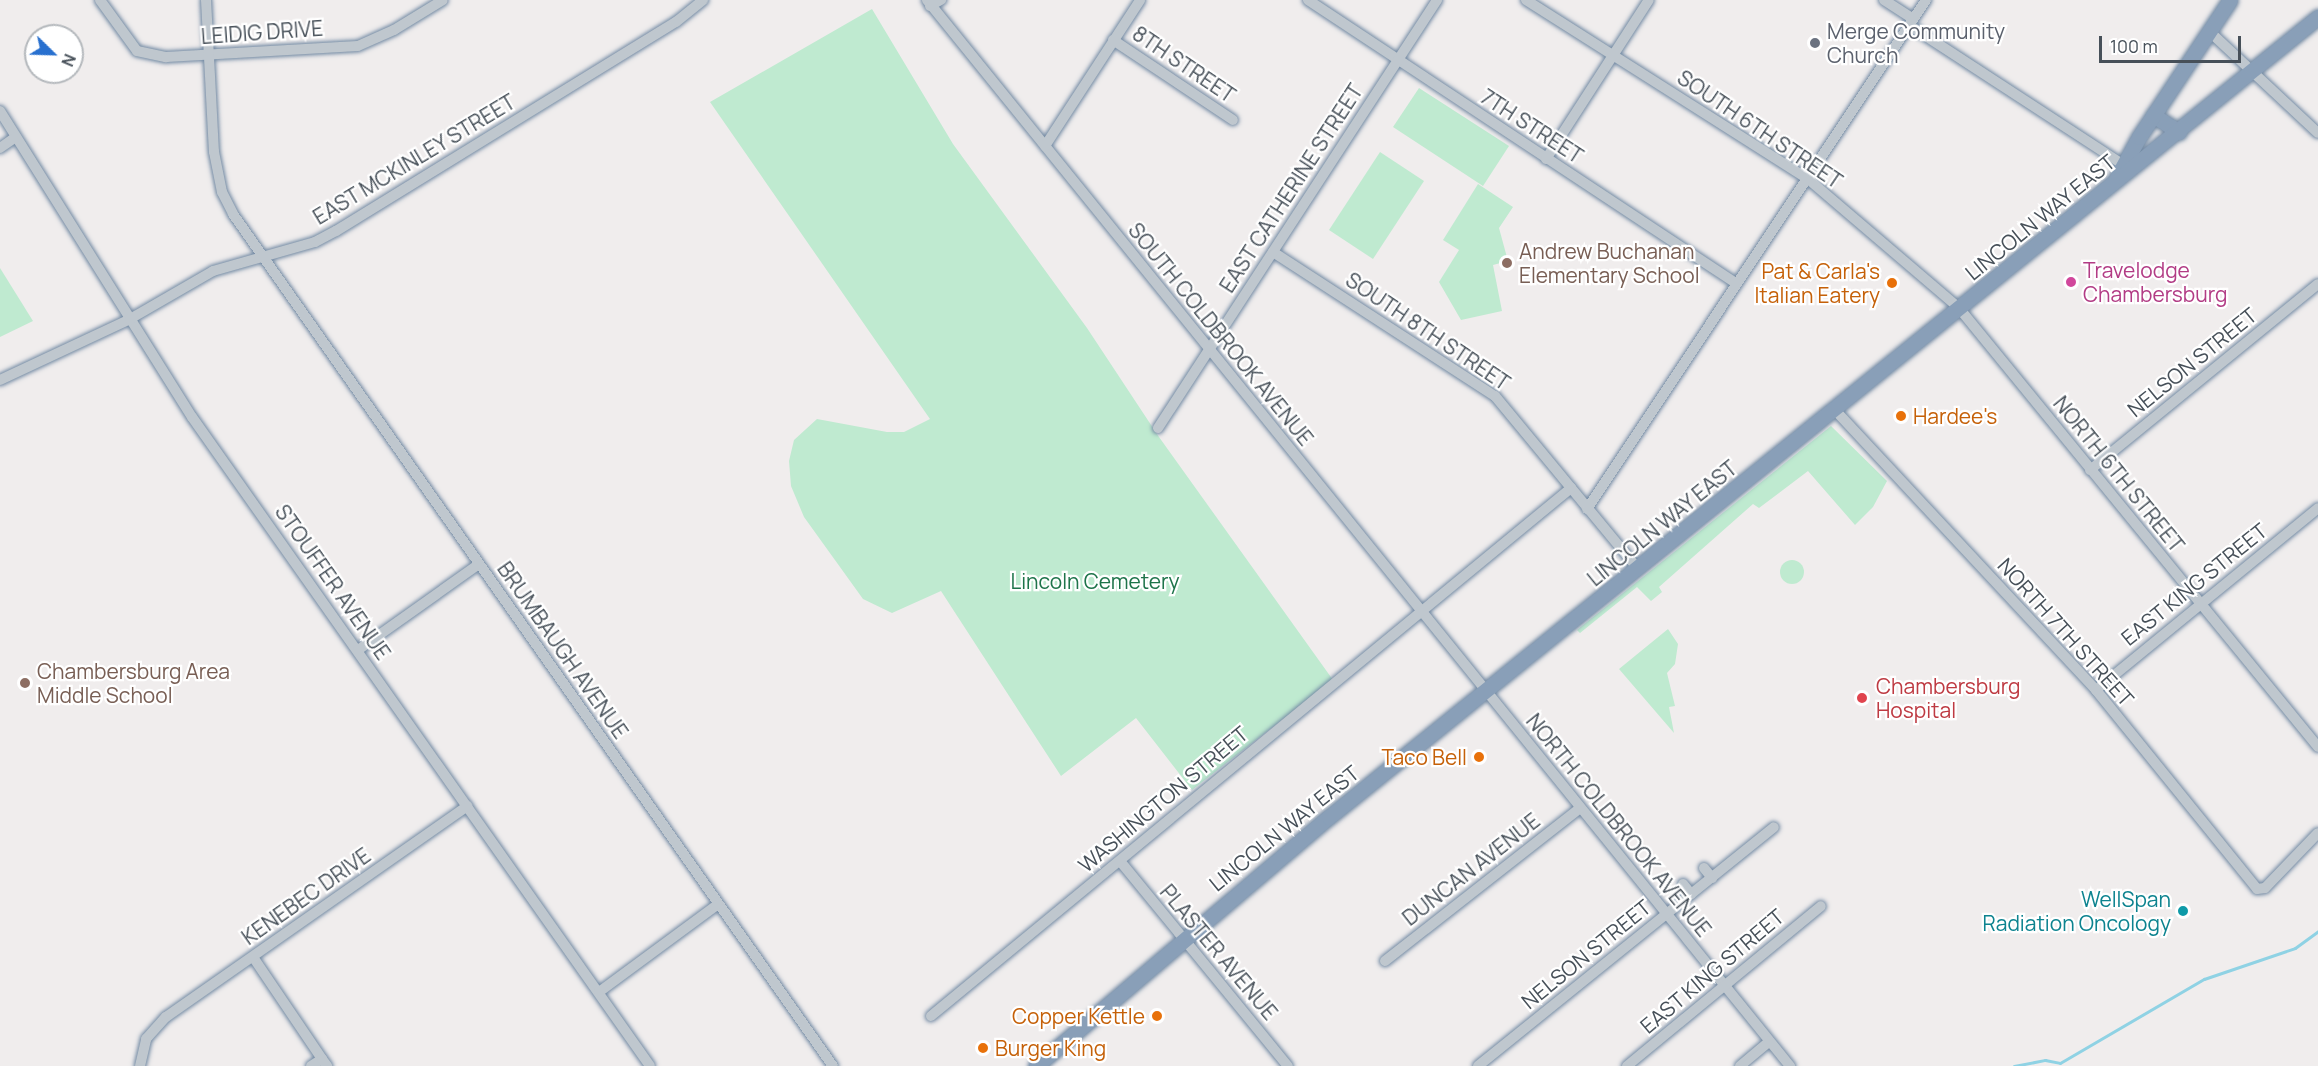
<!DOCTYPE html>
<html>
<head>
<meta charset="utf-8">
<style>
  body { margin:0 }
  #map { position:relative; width:2318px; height:1066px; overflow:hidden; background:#f0eded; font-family:Manrope,sans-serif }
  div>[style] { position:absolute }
  .green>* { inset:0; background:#bfead0 }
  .round { border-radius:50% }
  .stream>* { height:3px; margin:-1.5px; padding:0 1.5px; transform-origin:1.5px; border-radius:1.5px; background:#8fd2e4 }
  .roads { filter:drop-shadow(0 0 2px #748ba4) drop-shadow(0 0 2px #748ba4) }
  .minor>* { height:10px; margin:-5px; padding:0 5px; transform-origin:5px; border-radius:5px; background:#bfc7ce }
  .highway>* { height:15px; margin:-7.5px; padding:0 7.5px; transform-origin:7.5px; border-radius:7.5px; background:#899fb8 }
  .dots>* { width:16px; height:16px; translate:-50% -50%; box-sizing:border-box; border:3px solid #fff; border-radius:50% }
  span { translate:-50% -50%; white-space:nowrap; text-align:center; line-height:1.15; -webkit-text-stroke:4.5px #fff; paint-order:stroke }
  .worship-label { font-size:21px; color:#5b616d }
  .left { translate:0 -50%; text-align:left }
  .street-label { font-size:21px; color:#475059 }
  .education-label { font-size:21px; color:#785e54 }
  .hotel-label { font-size:21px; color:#b23c85 }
  .food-label { font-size:21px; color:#c56008 }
  .right { translate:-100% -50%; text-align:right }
  .park-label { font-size:21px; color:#1e744a }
  .health-label { font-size:21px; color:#be3a42 }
  .culture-label { font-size:21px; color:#0d838f }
  .north { position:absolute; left:24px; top:24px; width:60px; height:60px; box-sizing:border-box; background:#fff; border:2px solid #b5b9bd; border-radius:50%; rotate:113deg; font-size:16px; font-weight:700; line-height:24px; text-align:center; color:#475059 }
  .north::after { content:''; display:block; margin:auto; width:21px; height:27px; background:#2870cf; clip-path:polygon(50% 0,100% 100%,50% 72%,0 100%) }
  .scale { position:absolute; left:2099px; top:36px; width:142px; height:27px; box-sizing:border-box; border:3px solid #475059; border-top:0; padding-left:8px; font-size:18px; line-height:21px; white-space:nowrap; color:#475059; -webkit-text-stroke:4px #fff; paint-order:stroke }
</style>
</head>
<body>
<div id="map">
  <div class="green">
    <div style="clip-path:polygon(872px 9px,953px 144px,1087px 328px,1159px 437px,1333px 680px,1192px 790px,1136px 718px,1061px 776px,941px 591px,892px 613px,863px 599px,804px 517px,791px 486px,789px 461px,794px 440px,817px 419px,887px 432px,904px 432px,930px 419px,710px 102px)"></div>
    <div style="clip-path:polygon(1419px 88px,1509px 146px,1483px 186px,1393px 127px)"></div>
    <div style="clip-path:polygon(1380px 152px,1424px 181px,1373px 259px,1329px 230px)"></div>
    <div style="clip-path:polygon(1478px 184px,1513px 207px,1499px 228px,1508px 261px,1493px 265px,1502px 311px,1461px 320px,1439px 282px,1459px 250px,1443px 240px)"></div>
    <div style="clip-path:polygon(0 268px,33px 321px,0 337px)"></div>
    <div style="clip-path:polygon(1831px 426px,1887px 481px,1873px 507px,1855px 525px,1808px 471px,1759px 508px,1753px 504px,1659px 587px,1662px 592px,1651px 601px,1637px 587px,1580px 633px,1577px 630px)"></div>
    <div class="round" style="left:1780px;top:560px;width:24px;height:24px"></div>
    <div style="clip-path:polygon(1668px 629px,1678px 644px,1675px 664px,1667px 673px,1675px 706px,1669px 707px,1674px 733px,1619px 669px)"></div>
  </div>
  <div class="stream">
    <div style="left:2014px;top:1066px;width:32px;rotate:-11deg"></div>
    <div style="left:2045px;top:1060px;width:15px;rotate:11deg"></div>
    <div style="left:2060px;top:1063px;width:167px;rotate:-30.3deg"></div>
    <div style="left:2204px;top:979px;width:96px;rotate:-18.8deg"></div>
    <div style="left:2295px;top:948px;width:29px;rotate:-36deg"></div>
  </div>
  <div class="roads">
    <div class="minor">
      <div style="left:100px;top:0;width:63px;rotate:54deg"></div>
      <div style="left:137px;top:51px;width:30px;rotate:12deg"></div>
      <div style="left:166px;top:57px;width:192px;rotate:-3.3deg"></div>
      <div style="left:358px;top:46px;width:39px;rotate:-24deg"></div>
      <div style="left:394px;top:30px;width:57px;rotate:-31.5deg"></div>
      <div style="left:206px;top:0;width:152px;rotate:87deg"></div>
      <div style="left:214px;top:152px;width:41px;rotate:78.7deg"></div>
      <div style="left:222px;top:192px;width:25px;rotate:63deg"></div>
      <div style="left:233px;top:214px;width:1042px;rotate:54.85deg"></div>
      <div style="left:927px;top:0;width:1372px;rotate:51.01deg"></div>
      <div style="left:1308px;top:0;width:514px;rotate:33.5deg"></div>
      <div style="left:1526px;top:0;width:334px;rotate:32.4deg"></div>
      <div style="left:1808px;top:179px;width:199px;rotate:40.5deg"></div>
      <div style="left:1959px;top:308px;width:567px;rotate:50.72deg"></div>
      <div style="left:1884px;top:0;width:35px;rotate:33deg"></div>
      <div style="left:930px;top:6px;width:13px;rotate:-29deg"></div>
      <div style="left:1909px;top:25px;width:257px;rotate:33.1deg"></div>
      <div style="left:2209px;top:31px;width:149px;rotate:43.1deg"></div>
      <div style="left:1113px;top:40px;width:144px;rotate:33.7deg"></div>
      <div style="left:0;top:111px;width:361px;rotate:57.9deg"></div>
      <div style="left:192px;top:417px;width:794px;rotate:54.79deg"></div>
      <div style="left:1045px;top:146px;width:174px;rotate:-56.9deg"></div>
      <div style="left:0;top:148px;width:19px;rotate:-35deg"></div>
      <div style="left:1546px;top:159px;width:189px;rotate:-57.1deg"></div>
      <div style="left:1273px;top:252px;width:265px;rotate:33deg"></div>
      <div style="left:1495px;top:396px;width:224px;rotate:50.4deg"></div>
      <div style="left:0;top:380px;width:144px;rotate:-25.1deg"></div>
      <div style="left:130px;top:319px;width:96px;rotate:-30deg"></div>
      <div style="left:213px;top:271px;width:106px;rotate:-15.9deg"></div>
      <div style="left:315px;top:242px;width:24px;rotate:-28deg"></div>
      <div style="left:336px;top:231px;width:399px;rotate:-31.6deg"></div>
      <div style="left:676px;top:22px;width:35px;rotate:-39deg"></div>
      <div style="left:1835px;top:410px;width:383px;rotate:47deg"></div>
      <div style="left:2096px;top:690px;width:256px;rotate:51deg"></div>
      <div style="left:2257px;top:889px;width:8px;rotate:-7deg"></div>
      <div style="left:2265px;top:888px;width:76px;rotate:-46.1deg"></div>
      <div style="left:1158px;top:428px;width:511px;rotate:-56.9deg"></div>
      <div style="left:2090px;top:470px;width:294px;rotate:-39.2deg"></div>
      <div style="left:1587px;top:509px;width:612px;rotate:-56.34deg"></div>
      <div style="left:358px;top:650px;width:148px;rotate:-35.4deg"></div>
      <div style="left:2096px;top:690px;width:287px;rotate:-39.3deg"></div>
      <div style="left:1120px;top:861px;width:265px;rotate:50.7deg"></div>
      <div style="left:1704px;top:868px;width:13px;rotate:51deg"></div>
      <div style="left:1683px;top:884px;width:13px;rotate:51deg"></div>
      <div style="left:253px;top:957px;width:123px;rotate:55.9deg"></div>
      <div style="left:1385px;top:961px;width:248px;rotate:-38.1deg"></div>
      <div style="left:599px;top:992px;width:147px;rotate:-36.4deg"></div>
      <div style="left:931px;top:1016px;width:830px;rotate:-39.52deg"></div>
      <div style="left:140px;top:1066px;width:28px;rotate:-77deg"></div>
      <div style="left:146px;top:1039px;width:30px;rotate:-48deg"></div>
      <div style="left:166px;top:1017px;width:368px;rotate:-35deg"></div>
      <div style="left:311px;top:1066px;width:13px;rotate:-32deg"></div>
      <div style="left:322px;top:1059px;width:9px;rotate:54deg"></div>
      <div style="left:1478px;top:1066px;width:380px;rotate:-38.9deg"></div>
      <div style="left:1627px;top:1066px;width:251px;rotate:-39.5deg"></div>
      <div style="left:1740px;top:1066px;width:38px;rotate:-40deg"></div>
    </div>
    <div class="highway">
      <div style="left:2153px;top:115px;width:31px;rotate:33deg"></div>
      <div style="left:2117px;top:177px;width:46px;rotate:-61.2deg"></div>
      <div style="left:2139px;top:137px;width:164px;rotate:-56.4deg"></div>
      <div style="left:1036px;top:1066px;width:385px;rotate:-40.4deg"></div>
      <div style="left:1329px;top:817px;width:1272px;rotate:-38.97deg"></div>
    </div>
  </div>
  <div class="dots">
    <div style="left:1815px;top:43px;background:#6b7280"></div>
    <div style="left:1507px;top:263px;background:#8d6e63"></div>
    <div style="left:2071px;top:282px;background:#d1479c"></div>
    <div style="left:1892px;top:283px;background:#e8710a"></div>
    <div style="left:1901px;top:416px;background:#e8710a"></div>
    <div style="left:25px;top:683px;background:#8d6e63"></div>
    <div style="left:1862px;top:698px;background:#e0444e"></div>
    <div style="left:1479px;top:757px;background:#e8710a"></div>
    <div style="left:2183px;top:911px;background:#0f9aa8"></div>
    <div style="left:1157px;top:1016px;background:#e8710a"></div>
    <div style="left:983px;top:1048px;background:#e8710a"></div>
  </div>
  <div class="worship-label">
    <span class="left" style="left:1827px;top:43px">Merge Community<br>Church</span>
  </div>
  <div class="street-label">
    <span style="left:262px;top:32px;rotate:-4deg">LEIDIG DRIVE</span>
    <span style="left:1184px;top:64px;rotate:34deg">8TH STREET</span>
    <span style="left:1532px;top:126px;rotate:33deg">7TH STREET</span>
    <span style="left:1760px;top:129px;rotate:34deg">SOUTH 6TH STREET</span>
    <span style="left:414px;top:159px;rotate:-31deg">EAST MCKINLEY STREET</span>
    <span style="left:1291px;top:188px;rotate:-57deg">EAST CATHERINE STREET</span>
    <span style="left:2040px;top:217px;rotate:-39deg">LINCOLN WAY EAST</span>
    <span style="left:1428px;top:331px;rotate:34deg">SOUTH 8TH STREET</span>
    <span style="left:1221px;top:334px;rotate:51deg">SOUTH COLDBROOK AVENUE</span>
    <span style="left:2192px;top:362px;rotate:-39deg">NELSON STREET</span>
    <span style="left:2119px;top:474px;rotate:51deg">NORTH 6TH STREET</span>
    <span style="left:1662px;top:523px;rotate:-39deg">LINCOLN WAY EAST</span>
    <span style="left:333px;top:582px;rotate:55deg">STOUFFER AVENUE</span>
    <span style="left:2194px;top:584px;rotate:-39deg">EAST KING STREET</span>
    <span style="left:2066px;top:632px;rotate:48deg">NORTH 7TH STREET</span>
    <span style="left:563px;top:650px;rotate:55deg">BRUMBAUGH AVENUE</span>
    <span style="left:1163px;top:799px;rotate:-40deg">WASHINGTON STREET</span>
    <span style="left:1619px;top:825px;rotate:51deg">NORTH COLDBROOK AVENUE</span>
    <span style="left:1284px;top:828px;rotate:-39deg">LINCOLN WAY EAST</span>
    <span style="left:1471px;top:869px;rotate:-38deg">DUNCAN AVENUE</span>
    <span style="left:306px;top:896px;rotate:-35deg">KENEBEC DRIVE</span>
    <span style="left:1219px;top:952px;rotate:50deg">PLASTER AVENUE</span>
    <span style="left:1586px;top:954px;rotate:-39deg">NELSON STREET</span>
    <span style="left:1712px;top:971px;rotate:-40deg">EAST KING STREET</span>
  </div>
  <div class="education-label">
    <span class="left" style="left:1519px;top:263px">Andrew Buchanan<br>Elementary School</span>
    <span class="left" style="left:37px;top:683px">Chambersburg Area<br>Middle School</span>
  </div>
  <div class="hotel-label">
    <span class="left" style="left:2083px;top:282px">Travelodge<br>Chambersburg</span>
  </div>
  <div class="food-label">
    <span class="right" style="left:1880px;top:283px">Pat &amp; Carla's<br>Italian Eatery</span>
    <span class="left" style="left:1913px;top:416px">Hardee's</span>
    <span class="right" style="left:1467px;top:757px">Taco Bell</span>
    <span class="right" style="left:1145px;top:1016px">Copper Kettle</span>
    <span class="left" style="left:995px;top:1048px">Burger King</span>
  </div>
  <div class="park-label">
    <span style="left:1095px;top:581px">Lincoln Cemetery</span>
  </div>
  <div class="health-label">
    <span class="left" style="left:1876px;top:698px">Chambersburg<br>Hospital</span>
  </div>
  <div class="culture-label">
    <span class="right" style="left:2171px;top:911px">WellSpan<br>Radiation Oncology</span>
  </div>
  <div class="north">N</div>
  <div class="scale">100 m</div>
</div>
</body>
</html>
